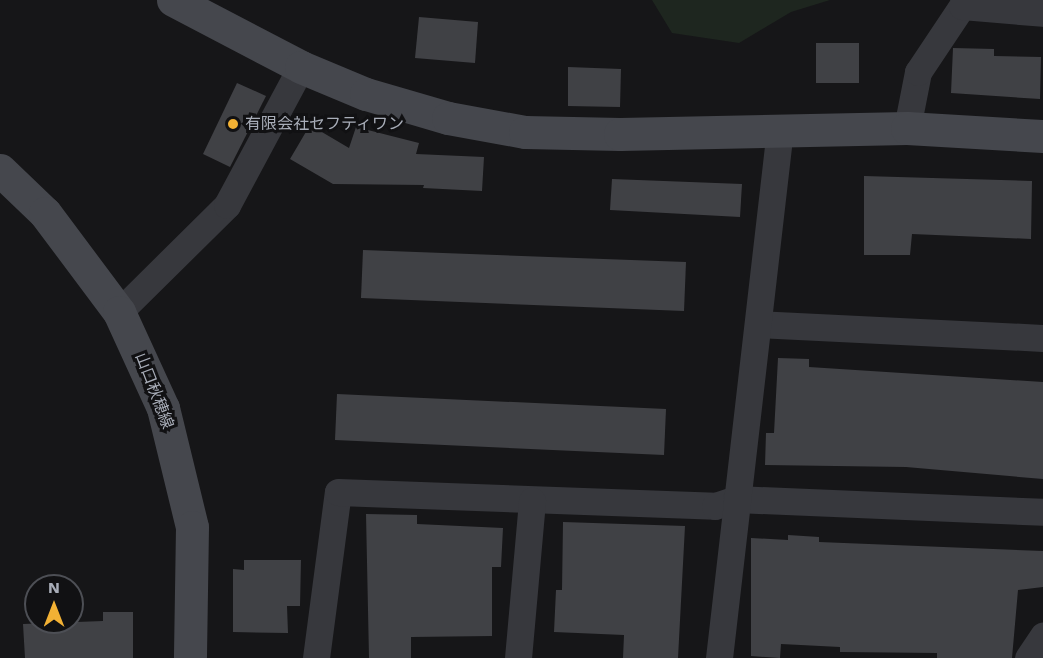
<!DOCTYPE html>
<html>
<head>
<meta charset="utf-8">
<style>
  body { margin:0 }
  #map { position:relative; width:1043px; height:658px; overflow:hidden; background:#161618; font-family:"Work Sans","Noto Sans JP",sans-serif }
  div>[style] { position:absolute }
  .green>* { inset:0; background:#1e261f }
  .building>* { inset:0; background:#404145 }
  .street>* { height:27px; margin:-13.5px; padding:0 13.5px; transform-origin:13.5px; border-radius:13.5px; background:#37383d }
  .secondary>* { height:33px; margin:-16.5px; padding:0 16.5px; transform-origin:16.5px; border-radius:16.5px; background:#45474d }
  .dots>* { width:16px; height:16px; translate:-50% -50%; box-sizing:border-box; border:3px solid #111113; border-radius:50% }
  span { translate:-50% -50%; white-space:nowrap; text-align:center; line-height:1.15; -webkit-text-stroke:6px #111113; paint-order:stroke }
  .poi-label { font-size:16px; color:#a8adb8 }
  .left { translate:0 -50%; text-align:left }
  .street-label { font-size:16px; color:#a8adb8 }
  .north { position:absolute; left:24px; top:574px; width:60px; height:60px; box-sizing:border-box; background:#111113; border:2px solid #4d4f55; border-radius:50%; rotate:0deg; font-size:16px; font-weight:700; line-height:24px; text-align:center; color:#a8adb8 }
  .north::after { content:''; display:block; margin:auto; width:21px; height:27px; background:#f2b134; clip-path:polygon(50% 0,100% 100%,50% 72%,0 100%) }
</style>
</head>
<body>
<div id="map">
  <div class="green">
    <div style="clip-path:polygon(652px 0,830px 0,791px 12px,739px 43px,672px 33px)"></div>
  </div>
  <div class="building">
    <div style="clip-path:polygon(419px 17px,478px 22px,475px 63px,415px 58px)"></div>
    <div style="clip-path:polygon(816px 43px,859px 43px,859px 83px,816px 83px)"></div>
    <div style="clip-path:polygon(953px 48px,994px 49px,994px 56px,1041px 57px,1040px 99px,951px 93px)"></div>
    <div style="clip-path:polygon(568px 67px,621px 69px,620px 107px,568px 106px)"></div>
    <div style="clip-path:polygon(237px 83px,266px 96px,230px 167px,203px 154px)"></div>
    <div style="clip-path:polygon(310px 125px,349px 148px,356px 127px,419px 143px,416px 154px,484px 157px,482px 191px,423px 188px,424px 185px,333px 184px,290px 159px)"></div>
    <div style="clip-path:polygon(864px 176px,1032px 181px,1031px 239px,912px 234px,910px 255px,864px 255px)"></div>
    <div style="clip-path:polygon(612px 179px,742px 184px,740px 217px,610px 210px)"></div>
    <div style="clip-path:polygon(363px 250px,686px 262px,684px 311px,361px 298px)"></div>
    <div style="clip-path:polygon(778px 358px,809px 359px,809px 367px,1043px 382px,1043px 479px,906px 467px,765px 465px,766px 433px,774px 433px)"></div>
    <div style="clip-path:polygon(337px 394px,666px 409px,664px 455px,335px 440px)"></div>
    <div style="clip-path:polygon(366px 514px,417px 515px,417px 524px,503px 528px,501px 567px,492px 567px,492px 636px,411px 637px,411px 658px,369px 658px)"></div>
    <div style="clip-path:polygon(563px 522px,685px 526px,678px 658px,623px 658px,624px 635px,554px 632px,556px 590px,562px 590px)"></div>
    <div style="clip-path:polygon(788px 535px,819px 537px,819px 542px,1043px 551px,1043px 587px,1018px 590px,1012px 658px,937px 658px,937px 653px,840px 652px,840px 647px,781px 644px,780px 658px,751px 656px,751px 538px,788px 540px)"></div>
    <div style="clip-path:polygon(244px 560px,301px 560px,300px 606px,287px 606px,288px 633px,233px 632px,233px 569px,244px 570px)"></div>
    <div style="clip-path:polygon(103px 612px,133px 612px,133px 658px,25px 658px,23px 624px,103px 621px)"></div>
  </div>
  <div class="street">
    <div style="left:907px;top:128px;width:57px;rotate:-78.9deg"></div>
    <div style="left:918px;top:72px;width:79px;rotate:-56.3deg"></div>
    <div style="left:962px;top:6px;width:81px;rotate:4.9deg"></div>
    <div style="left:119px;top:312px;width:152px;rotate:-44.7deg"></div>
    <div style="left:227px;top:205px;width:157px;rotate:-61.8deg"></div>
    <div style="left:758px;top:324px;width:285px;rotate:2.8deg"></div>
    <div style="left:316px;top:658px;width:167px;rotate:-82.5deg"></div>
    <div style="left:338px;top:492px;width:377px;rotate:2.1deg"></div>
    <div style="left:715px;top:506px;width:22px;rotate:-18deg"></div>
    <div style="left:736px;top:499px;width:307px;rotate:2.4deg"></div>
    <div style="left:518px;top:658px;width:158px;rotate:-84.9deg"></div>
    <div style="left:719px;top:658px;width:533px;rotate:-83.42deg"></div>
    <div style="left:1028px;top:658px;width:27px;rotate:-56deg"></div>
  </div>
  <div class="secondary">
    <div style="left:173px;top:0;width:144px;rotate:27.6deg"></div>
    <div style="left:301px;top:67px;width:70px;rotate:22.6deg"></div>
    <div style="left:366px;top:94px;width:85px;rotate:16.3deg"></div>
    <div style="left:448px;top:118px;width:78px;rotate:10.3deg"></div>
    <div style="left:525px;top:132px;width:95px;rotate:1.2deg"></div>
    <div style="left:620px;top:134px;width:287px;rotate:-1.2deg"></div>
    <div style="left:907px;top:128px;width:136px;rotate:3.4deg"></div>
    <div style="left:0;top:170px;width:62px;rotate:43.7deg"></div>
    <div style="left:45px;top:213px;width:124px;rotate:53.2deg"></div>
    <div style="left:119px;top:312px;width:106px;rotate:65.4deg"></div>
    <div style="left:163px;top:408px;width:122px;rotate:76.3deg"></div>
    <div style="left:192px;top:527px;width:131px;rotate:90.9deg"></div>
  </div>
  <div class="dots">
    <div style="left:233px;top:124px;background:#f2b134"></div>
  </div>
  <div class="poi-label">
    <span class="left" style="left:245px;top:124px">有限会社セフティワン</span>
  </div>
  <div class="street-label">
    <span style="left:154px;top:391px;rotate:69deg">山口秋穂線</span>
  </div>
  <div class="north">N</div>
</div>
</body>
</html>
